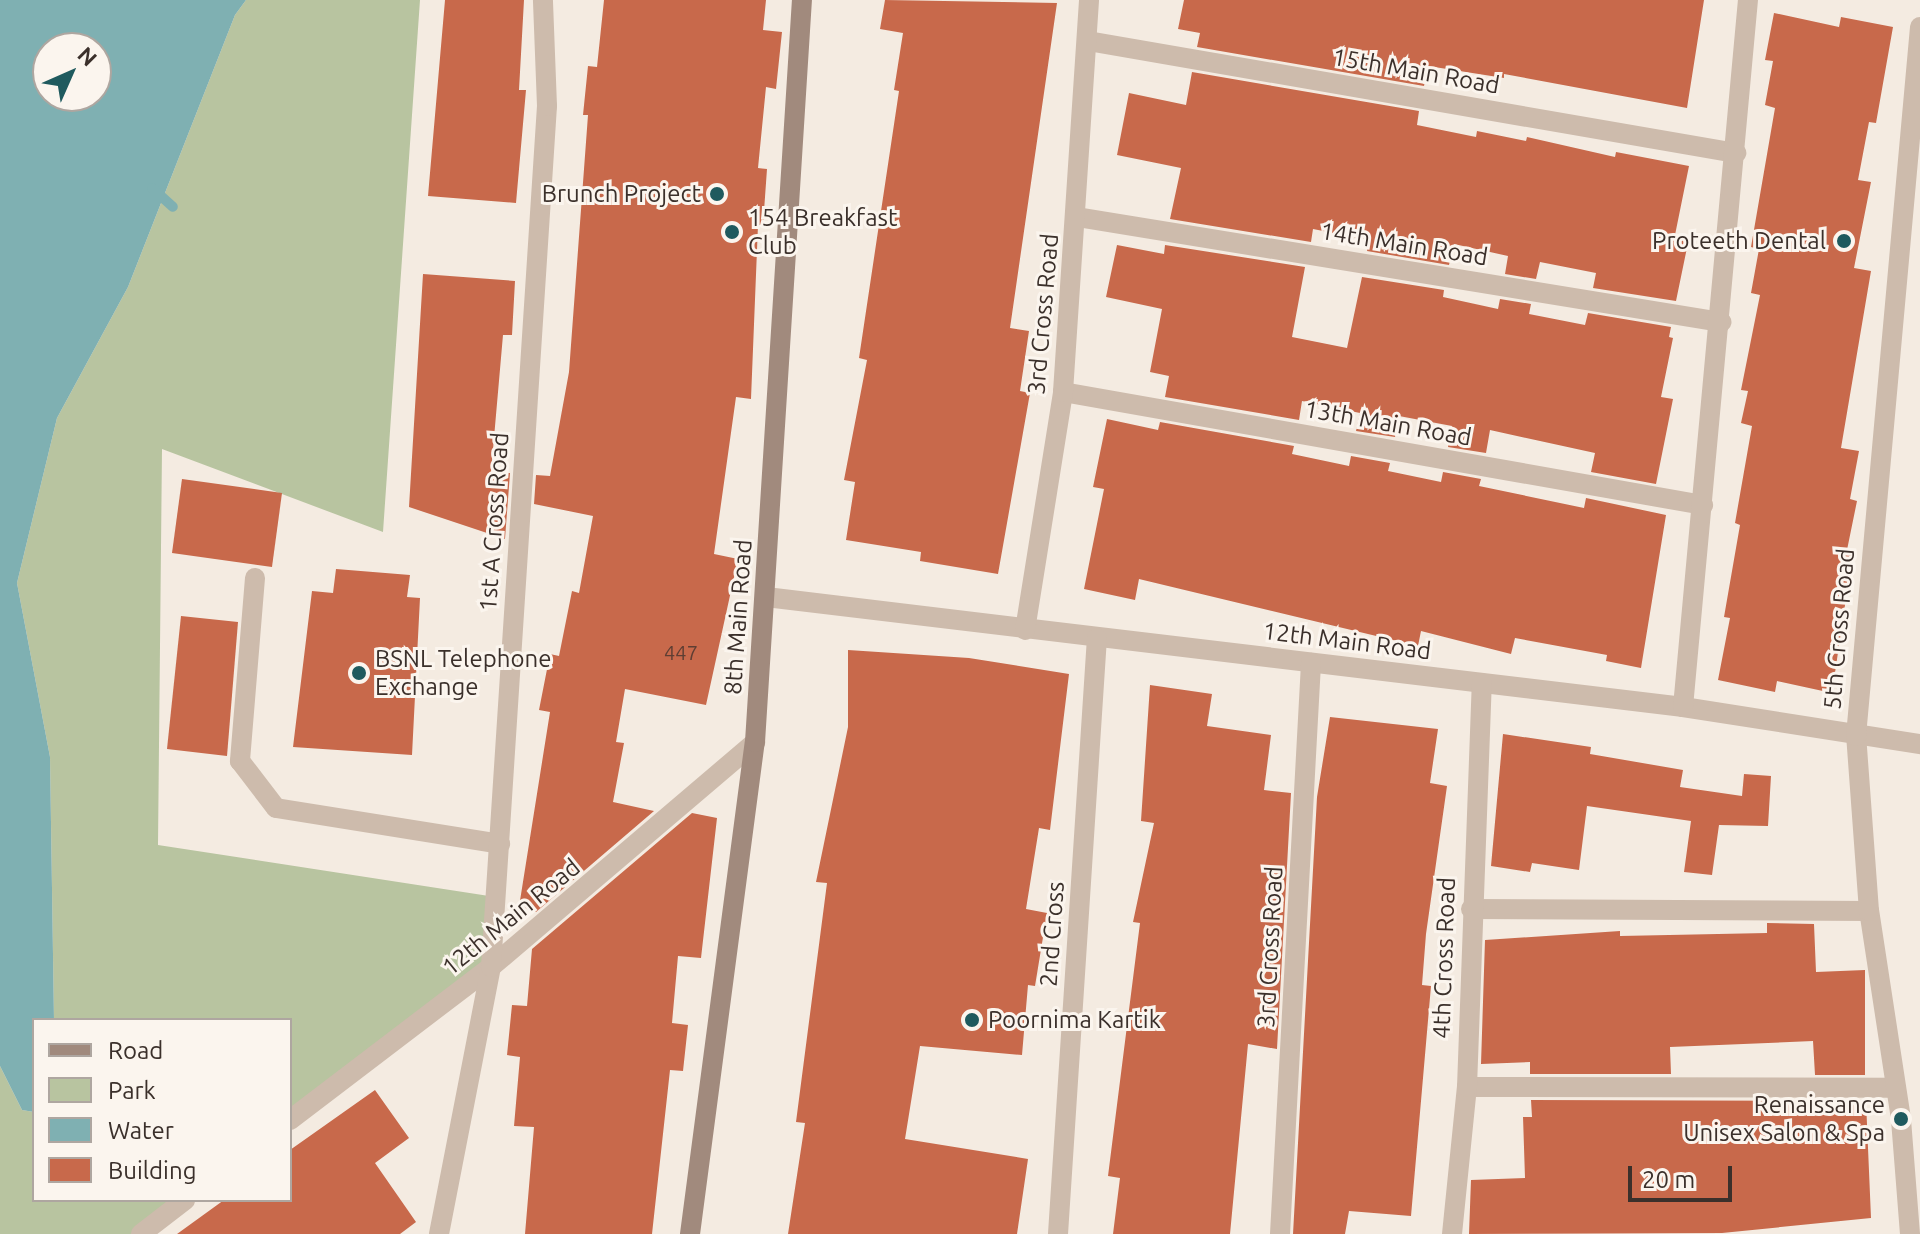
<!DOCTYPE html>
<html>
<head>
<meta charset="utf-8">
<style>
  body { margin:0 }
  #map { position:relative; width:1920px; height:1234px; overflow:hidden; background:#f4ebe1; font-family:Ubuntu,sans-serif }
  div>[style] { position:absolute }
  .green>* { inset:0; background:#b8c4a0 }
  .water>* { inset:0; background:#7fb0b2 }
  .stream>* { height:10px; margin:-5px; padding:0 5px; transform-origin:5px; border-radius:5px; background:#7fb0b2 }
  .building>* { inset:0; background:#c8694b }
  .lane>* { height:20px; margin:-10px; padding:0 10px; transform-origin:10px; border-radius:10px; background:#cdbbac }
  .street>* { height:20px; margin:-10px; padding:0 10px; transform-origin:10px; border-radius:10px; background:#cdbbac }
  .secondary>* { height:20px; margin:-10px; padding:0 10px; transform-origin:10px; border-radius:10px; background:#a18a7d }
  .dots>* { width:22px; height:22px; translate:-50% -50%; box-sizing:border-box; border:4px solid #fbf5ee; border-radius:50% }
  span { translate:-50% -50%; white-space:nowrap; text-align:center; line-height:1.15; -webkit-text-stroke:6px #fbf5ee; paint-order:stroke }
  .number-label { font-size:20px; color:#5e3e33 }
  .number-label span { -webkit-text-stroke-width:0 }
  .street-label { font-size:24px; color:#3b302b }
  .poi-label { font-size:24px; color:#3b302b }
  .right { translate:-100% -50%; text-align:right }
  .left { translate:0 -50%; text-align:left }
  .legend { position:absolute; left:32px; top:1018px; width:260px; height:184px; box-sizing:border-box; background:#fbf5ee; border:2px solid #aea6a0; margin:0; padding:10px 14px; list-style:none; font-size:24px; color:#3b302b }
  .legend li { display:flex; align-items:center; gap:16px; height:40px }
  .legend b { width:40px; border:2px solid #aea6a0 }
  .north { position:absolute; left:32px; top:32px; width:80px; height:80px; box-sizing:border-box; background:#fbf5ee; border:2px solid #aea6a0; border-radius:50%; rotate:45deg; font-size:22px; font-weight:700; line-height:32px; text-align:center; color:#3b302b }
  .north::after { content:''; display:block; margin:auto; width:28px; height:36px; background:#1f5a5e; clip-path:polygon(50% 0,100% 100%,50% 72%,0 100%) }
  .scale { position:absolute; left:1628px; top:1166px; width:104px; height:36px; box-sizing:border-box; border:4px solid #3b302b; border-top:0; padding-left:10px; font-size:24px; line-height:28px; white-space:nowrap; color:#3b302b; -webkit-text-stroke:6px #fbf5ee; paint-order:stroke }
</style>
</head>
<body>
<div id="map">
  <div class="green">
    <div style="clip-path:polygon(246px 0,420px 0,383px 532px,162px 449px,158px 845px,489px 896px,483px 974px,290px 1121px,290px 1020px,54px 1020px,50px 757px,17px 583px,57px 418px,128px 287px,235px 15px)"></div>
    <div style="clip-path:polygon(0 1066px,22px 1110px,34px 1112px,34px 1200px,185px 1200px,141px 1234px,0 1234px)"></div>
  </div>
  <div class="water">
    <div style="clip-path:polygon(evenodd,0 0,246px 0,235px 15px,128px 287px,57px 418px,17px 583px,50px 757px,54px 1020px,34px 1020px,34px 1112px,22px 1110px,0 1066px,0 0,48px 48px,96px 48px,96px 96px,48px 96px,48px 48px)"></div>
  </div>
  <div class="stream">
    <div style="left:152px;top:188px;width:28px;rotate:42deg"></div>
  </div>
  <div class="building">
    <div style="clip-path:polygon(445px 0,524px 0,519px 90px,526px 90px,516px 203px,428px 196px)"></div>
    <div style="clip-path:polygon(604px 0,766px 0,763px 30px,782px 32px,776px 89px,766px 87px,758px 168px,767px 169px,763px 225px,758px 225px,751px 399px,736px 397px,714px 554px,738px 559px,706px 705px,625px 689px,616px 742px,624px 743px,613px 802px,654px 811px,536px 912px,519px 907px,550px 712px,539px 710px,550px 654px,559px 656px,572px 591px,579px 593px,593px 516px,534px 504px,536px 475px,550px 476px,569px 372px,588px 115px,583px 115px,588px 66px,597px 67px)"></div>
    <div style="clip-path:polygon(885px 0,1057px 3px,1010px 328px,1029px 331px,1020px 391px,1030px 393px,998px 574px,920px 561px,921px 552px,846px 540px,855px 482px,844px 480px,867px 360px,859px 358px,899px 91px,894px 90px,903px 33px,880px 29px)"></div>
    <div style="clip-path:polygon(1184px 0,1704px 0,1687px 108px,1504px 74px,1504px 78px,1428px 66px,1424px 86px,1197px 47px,1200px 33px,1178px 29px)"></div>
    <div style="clip-path:polygon(1774px 13px,1839px 27px,1841px 17px,1893px 27px,1876px 123px,1869px 122px,1858px 180px,1871px 182px,1854px 268px,1871px 271px,1841px 448px,1859px 451px,1850px 499px,1857px 501px,1847px 550px,1853px 551px,1832px 693px,1777px 681px,1775px 692px,1718px 680px,1730px 618px,1724px 617px,1740px 525px,1735px 523px,1752px 426px,1741px 423px,1748px 391px,1741px 390px,1760px 295px,1751px 293px,1759px 249px,1751px 247px,1775px 108px,1765px 105px,1773px 61px,1765px 60px)"></div>
    <div style="clip-path:polygon(1192px 72px,1419px 111px,1417px 125px,1476px 137px,1477px 131px,1526px 141px,1527px 137px,1615px 157px,1616px 152px,1689px 166px,1675px 235px,1689px 238px,1676px 301px,1593px 288px,1596px 273px,1540px 262px,1536px 279px,1505px 274px,1508px 256px,1454px 244px,1449px 265px,1367px 251px,1369px 240px,1313px 229px,1311px 242px,1170px 219px,1181px 168px,1117px 155px,1129px 93px,1186px 105px)"></div>
    <div style="clip-path:polygon(1117px 245px,1164px 254px,1165px 245px,1305px 267px,1292px 337px,1347px 348px,1362px 277px,1444px 290px,1443px 297px,1498px 309px,1500px 299px,1531px 304px,1529px 314px,1585px 325px,1588px 313px,1671px 327px,1669px 337px,1673px 338px,1661px 397px,1673px 399px,1656px 484px,1591px 472px,1595px 453px,1490px 430px,1486px 453px,1448px 447px,1452px 426px,1399px 416px,1395px 437px,1356px 431px,1360px 413px,1302px 401px,1299px 420px,1165px 397px,1169px 376px,1150px 372px,1162px 309px,1106px 297px)"></div>
    <div style="clip-path:polygon(423px 274px,515px 281px,512px 335px,503px 335px,491px 472px,510px 473px,505px 539px,409px 507px)"></div>
    <div style="clip-path:polygon(1107px 419px,1158px 430px,1160px 422px,1294px 446px,1292px 454px,1349px 466px,1351px 456px,1390px 463px,1388px 471px,1441px 482px,1443px 472px,1481px 479px,1479px 486px,1584px 508px,1586px 498px,1666px 515px,1641px 668px,1606px 661px,1607px 655px,1515px 638px,1511px 654px,1421px 631px,1418px 646px,1139px 579px,1135px 600px,1084px 589px,1104px 489px,1093px 487px)"></div>
    <div style="clip-path:polygon(182px 479px,282px 493px,272px 567px,172px 553px)"></div>
    <div style="clip-path:polygon(336px 569px,410px 575px,407px 597px,420px 598px,412px 755px,293px 747px,312px 591px,333px 593px)"></div>
    <div style="clip-path:polygon(181px 616px,238px 622px,227px 756px,167px 749px)"></div>
    <div style="clip-path:polygon(848px 650px,969px 658px,1069px 674px,1050px 830px,1039px 828px,1026px 909px,1047px 913px,1035px 986px,1028px 985px,1022px 1055px,920px 1046px,905px 1139px,1028px 1159px,1017px 1234px,788px 1234px,805px 1123px,796px 1122px,827px 883px,816px 882px,848px 727px)"></div>
    <div style="clip-path:polygon(1150px 685px,1212px 694px,1207px 726px,1271px 735px,1264px 790px,1291px 793px,1277px 1049px,1248px 1044px,1230px 1234px,1113px 1234px,1120px 1178px,1108px 1176px,1140px 923px,1133px 922px,1154px 823px,1141px 821px)"></div>
    <div style="clip-path:polygon(1330px 717px,1438px 729px,1430px 783px,1447px 786px,1426px 934px,1422px 985px,1431px 986px,1411px 1216px,1349px 1211px,1345px 1234px,1293px 1234px,1317px 797px)"></div>
    <div style="clip-path:polygon(1503px 734px,1591px 747px,1590px 754px,1683px 770px,1680px 787px,1742px 796px,1744px 774px,1771px 776px,1768px 826px,1719px 825px,1712px 875px,1684px 872px,1691px 821px,1587px 806px,1579px 870px,1532px 863px,1530px 872px,1491px 866px)"></div>
    <div style="clip-path:polygon(692px 813px,717px 818px,701px 958px,678px 956px,672px 1023px,688px 1025px,683px 1071px,670px 1070px,652px 1234px,525px 1234px,534px 1127px,514px 1126px,520px 1057px,507px 1055px,512px 1005px,527px 1006px,532px 949px)"></div>
    <div style="clip-path:polygon(1767px 923px,1814px 924px,1816px 972px,1865px 970px,1865px 1075px,1815px 1075px,1813px 1041px,1670px 1047px,1671px 1074px,1530px 1074px,1530px 1062px,1481px 1064px,1485px 940px,1620px 931px,1620px 936px,1767px 933px)"></div>
    <div style="clip-path:polygon(375px 1090px,409px 1138px,375px 1163px,416px 1222px,400px 1234px,177px 1234px,224px 1200px,290px 1200px,290px 1150px)"></div>
    <div style="clip-path:polygon(1531px 1100px,1866px 1101px,1871px 1218px,1722px 1233px,1469px 1234px,1471px 1180px,1525px 1178px,1523px 1117px,1532px 1117px)"></div>
  </div>
  <div class="lane">
    <div style="left:255px;top:578px;width:184px;rotate:94.7deg"></div>
    <div style="left:240px;top:761px;width:59px;rotate:52.5deg"></div>
    <div style="left:276px;top:808px;width:227px;rotate:9.1deg"></div>
  </div>
  <div class="street">
    <div style="left:1088px;top:41px;width:658px;rotate:9.81deg"></div>
    <div style="left:1077px;top:217px;width:653px;rotate:9.26deg"></div>
    <div style="left:1063px;top:392px;width:650px;rotate:10.01deg"></div>
    <div style="left:766px;top:597px;width:924px;rotate:6.84deg"></div>
    <div style="left:1683px;top:707px;width:240px;rotate:8.9deg"></div>
    <div style="left:1025px;top:630px;width:241px;rotate:-80.9deg"></div>
    <div style="left:1063px;top:392px;width:393px;rotate:-86.2deg"></div>
    <div style="left:1683px;top:707px;width:710px;rotate:-84.75deg"></div>
    <div style="left:1471px;top:909px;width:398px;rotate:0.3deg"></div>
    <div style="left:1467px;top:1087px;width:428px;rotate:0.1deg"></div>
    <div style="left:290px;top:1120px;width:253px;rotate:-37.3deg"></div>
    <div style="left:491px;top:967px;width:347px;rotate:-40.4deg"></div>
    <div style="left:141px;top:1234px;width:56px;rotate:-37.7deg"></div>
    <div style="left:439px;top:1234px;width:272px;rotate:-79deg"></div>
    <div style="left:491px;top:967px;width:863px;rotate:-86.28deg"></div>
    <div style="left:547px;top:106px;width:106px;rotate:-92.2deg"></div>
    <div style="left:1058px;top:1234px;width:597px;rotate:-86.26deg"></div>
    <div style="left:1280px;top:1234px;width:572px;rotate:-86.89deg"></div>
    <div style="left:1452px;top:1234px;width:148px;rotate:-84.2deg"></div>
    <div style="left:1467px;top:1087px;width:404px;rotate:-87.9deg"></div>
    <div style="left:1910px;top:1234px;width:115px;rotate:-94.5deg"></div>
    <div style="left:1901px;top:1119px;width:210px;rotate:-98.7deg"></div>
    <div style="left:1869px;top:911px;width:175px;rotate:-94.2deg"></div>
    <div style="left:1856px;top:736px;width:712px;rotate:-84.84deg"></div>
  </div>
  <div class="secondary">
    <div style="left:690px;top:1234px;width:496px;rotate:-82.5deg"></div>
    <div style="left:755px;top:742px;width:743px;rotate:-86.38deg"></div>
  </div>
  <div class="dots">
    <div style="left:717px;top:194px;background:#1f5a5e"></div>
    <div style="left:732px;top:232px;background:#1f5a5e"></div>
    <div style="left:1844px;top:241px;background:#1f5a5e"></div>
    <div style="left:359px;top:673px;background:#1f5a5e"></div>
    <div style="left:972px;top:1020px;background:#1f5a5e"></div>
    <div style="left:1901px;top:1119px;background:#1f5a5e"></div>
  </div>
  <div class="number-label">
    <span style="left:681px;top:652px">447</span>
  </div>
  <div class="street-label">
    <span style="left:1416px;top:71px;rotate:10deg">15th Main Road</span>
    <span style="left:1404px;top:244px;rotate:9deg">14th Main Road</span>
    <span style="left:1043px;top:314px;rotate:-85deg">3rd Cross Road</span>
    <span style="left:1388px;top:423px;rotate:10deg">13th Main Road</span>
    <span style="left:494px;top:522px;rotate:-86deg">1st A Cross Road</span>
    <span style="left:738px;top:617px;rotate:-86deg">8th Main Road</span>
    <span style="left:1839px;top:629px;rotate:-85deg">5th Cross Road</span>
    <span style="left:1347px;top:641px;rotate:7deg">12th Main Road</span>
    <span style="left:511px;top:917px;rotate:-39deg">12th Main Road</span>
    <span style="left:1052px;top:934px;rotate:-86deg">2nd Cross</span>
    <span style="left:1270px;top:947px;rotate:-87deg">3rd Cross Road</span>
    <span style="left:1444px;top:958px;rotate:-88deg">4th Cross Road</span>
  </div>
  <div class="poi-label">
    <span class="right" style="left:701px;top:194px">Brunch Project</span>
    <span class="left" style="left:748px;top:232px">154 Breakfast<br>Club</span>
    <span class="right" style="left:1826px;top:241px">Proteeth Dental</span>
    <span class="left" style="left:375px;top:673px">BSNL Telephone<br>Exchange</span>
    <span class="left" style="left:988px;top:1020px">Poornima Kartik</span>
    <span class="right" style="left:1885px;top:1119px">Renaissance<br>Unisex Salon &amp; Spa</span>
  </div>
  <ul class="legend">
  <li><b style="height:10px;background:#a18a7d"></b>Road</li>
  <li><b style="height:22px;background:#b8c4a0"></b>Park</li>
  <li><b style="height:22px;background:#7fb0b2"></b>Water</li>
  <li><b style="height:22px;background:#c8694b"></b>Building</li>
  </ul>
  <div class="north">N</div>
  <div class="scale">20 m</div>
</div>
</body>
</html>
